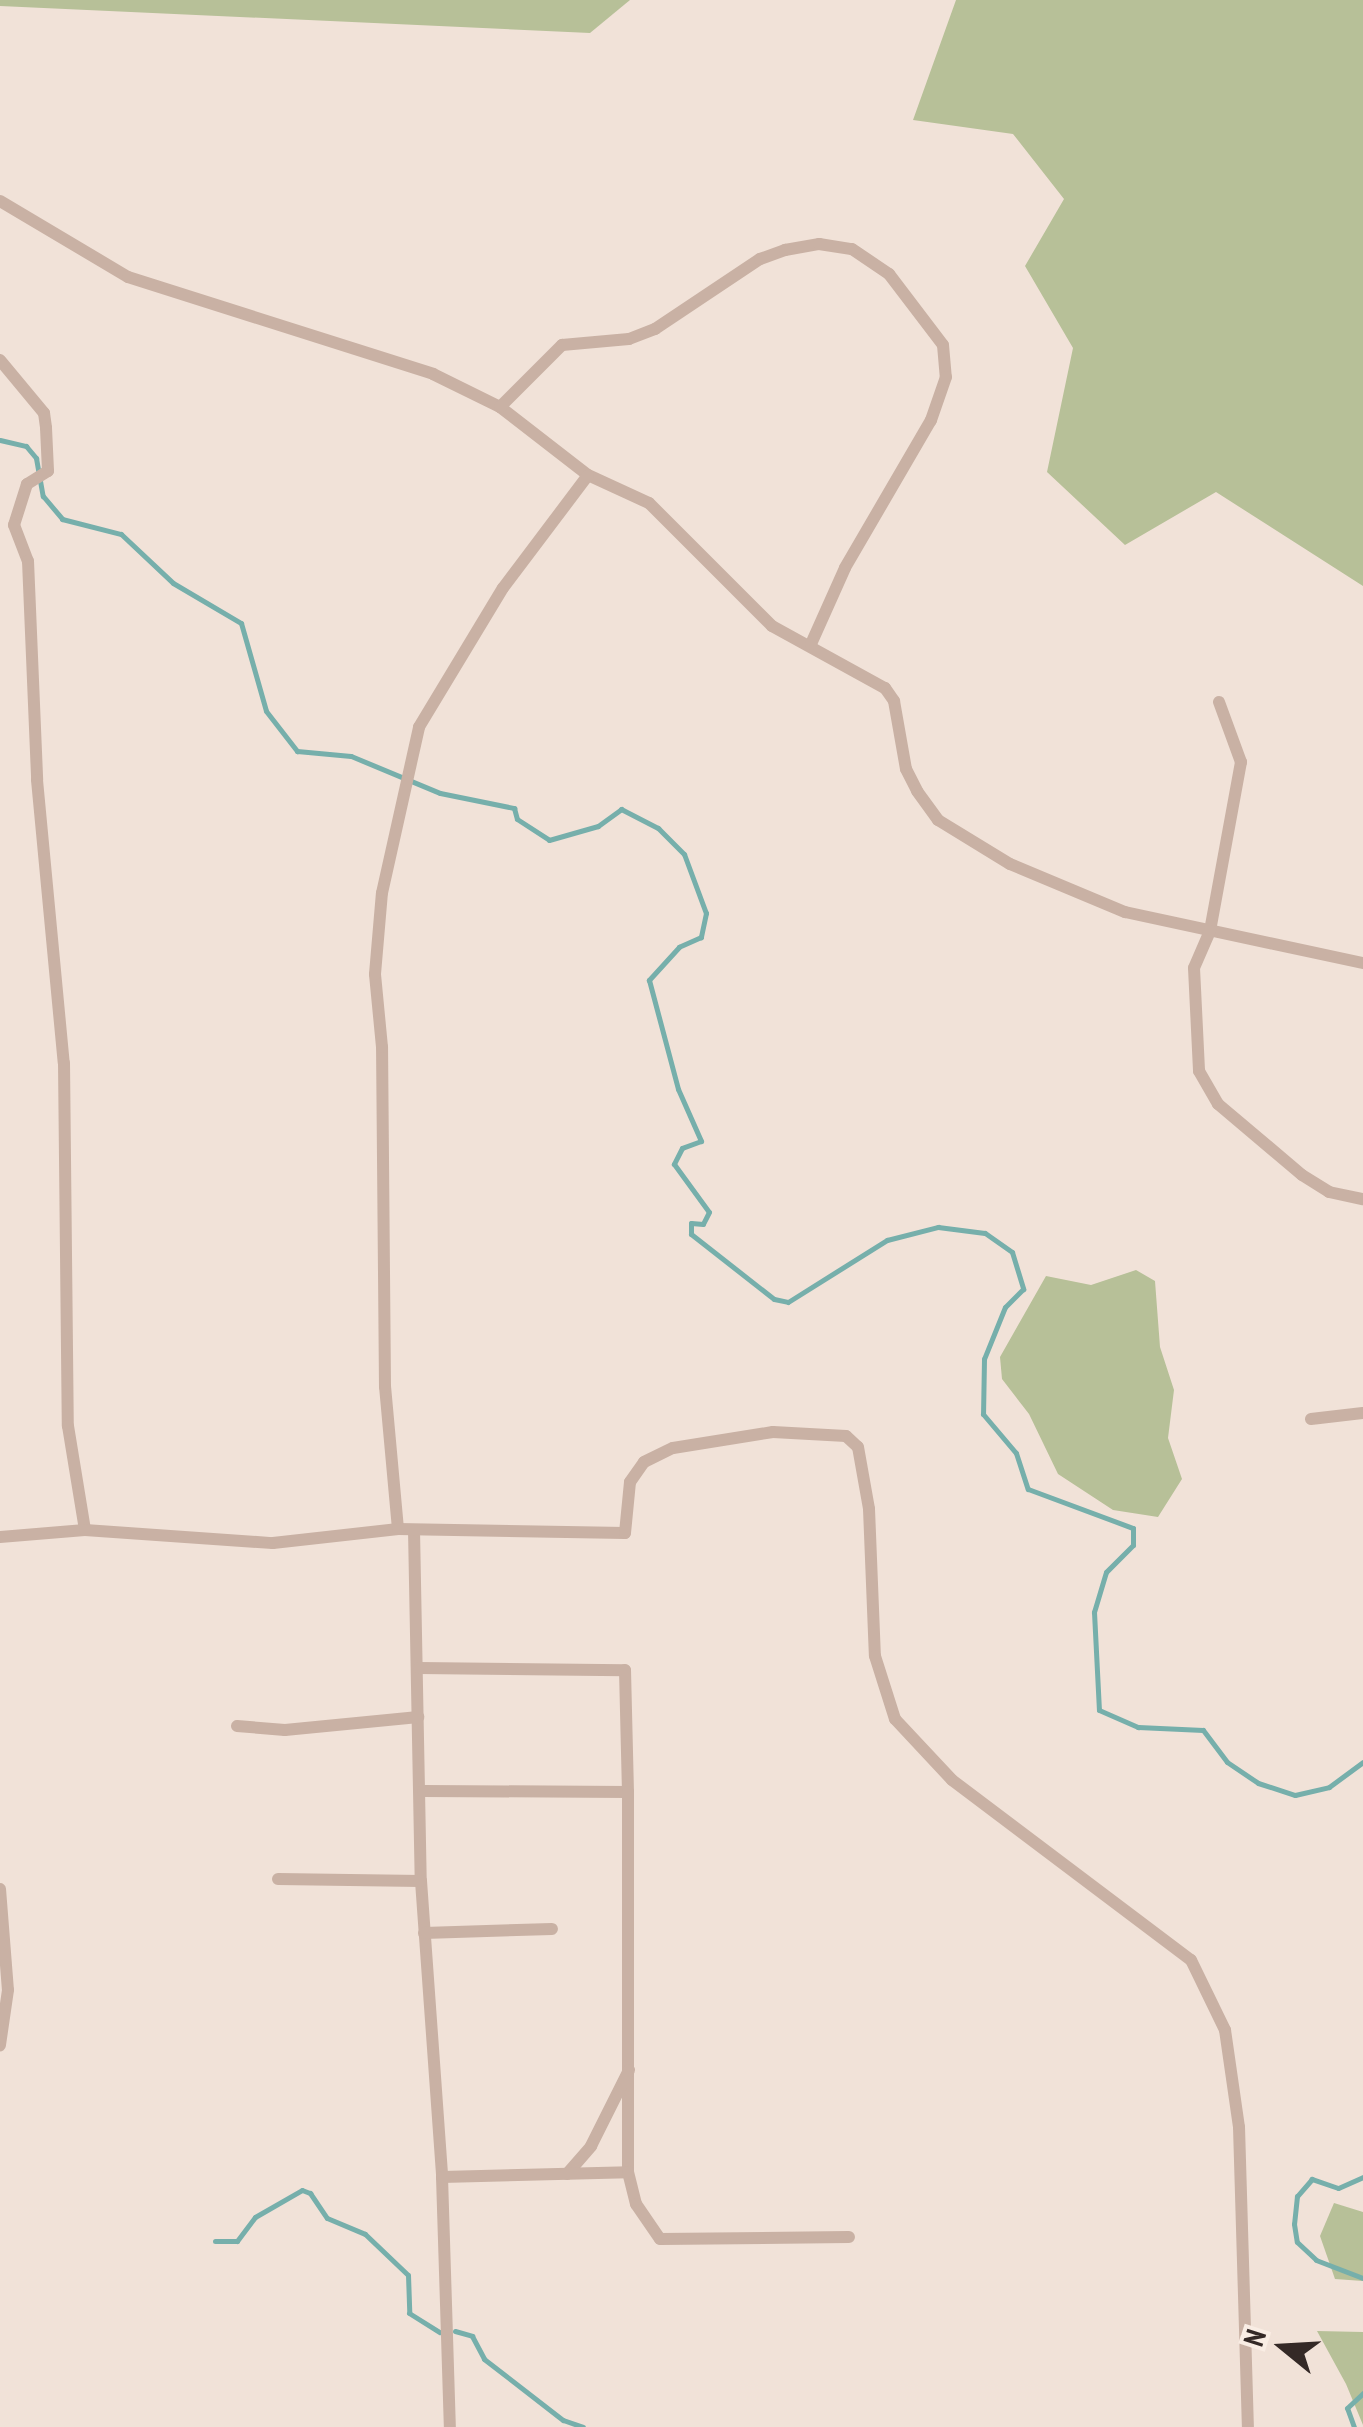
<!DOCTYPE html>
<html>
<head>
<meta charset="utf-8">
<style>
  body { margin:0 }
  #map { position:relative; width:1363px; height:2427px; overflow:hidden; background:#f1e2d8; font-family:"PT Sans Narrow",sans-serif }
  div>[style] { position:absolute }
  .green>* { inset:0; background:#b7c098 }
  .stream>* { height:5px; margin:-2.5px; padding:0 2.5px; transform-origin:2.5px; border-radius:2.5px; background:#76afab }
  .street>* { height:12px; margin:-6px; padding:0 6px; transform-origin:6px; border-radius:6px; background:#c9b1a4 }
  span { translate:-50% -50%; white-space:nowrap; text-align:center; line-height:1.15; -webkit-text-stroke:8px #f9ede4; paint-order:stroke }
  .north { position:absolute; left:1233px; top:2297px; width:100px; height:100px; -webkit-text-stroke:8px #f9ede4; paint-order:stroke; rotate:288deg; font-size:28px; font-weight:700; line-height:40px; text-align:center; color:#342926 }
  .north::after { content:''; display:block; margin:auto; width:35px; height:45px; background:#342926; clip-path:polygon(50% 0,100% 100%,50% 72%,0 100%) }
</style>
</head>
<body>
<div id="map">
  <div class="green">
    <div style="clip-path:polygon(0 0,630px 0,590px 33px,0 6px)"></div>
    <div style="clip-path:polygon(956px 0,1363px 0,1363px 586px,1216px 492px,1125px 545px,1047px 472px,1073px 348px,1025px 266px,1064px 199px,1013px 134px,913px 120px)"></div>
    <div style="clip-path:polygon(1136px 1270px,1155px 1281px,1160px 1347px,1174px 1390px,1168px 1438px,1182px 1479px,1158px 1517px,1113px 1510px,1058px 1474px,1029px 1414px,1002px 1379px,1000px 1357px,1046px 1276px,1091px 1285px)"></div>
    <div style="clip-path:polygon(1334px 2203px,1363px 2212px,1363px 2281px,1335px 2279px,1320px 2236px)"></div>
    <div style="clip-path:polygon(1317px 2331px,1363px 2332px,1363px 2425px,1346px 2384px)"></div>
  </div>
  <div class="stream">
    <div style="left:0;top:440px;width:27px;rotate:13deg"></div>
    <div style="left:26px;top:446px;width:16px;rotate:50deg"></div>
    <div style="left:36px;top:458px;width:39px;rotate:80deg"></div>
    <div style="left:43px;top:496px;width:30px;rotate:50deg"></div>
    <div style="left:62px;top:519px;width:61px;rotate:14.3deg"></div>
    <div style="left:121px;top:534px;width:71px;rotate:43.3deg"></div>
    <div style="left:173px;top:583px;width:79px;rotate:30.5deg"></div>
    <div style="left:241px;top:623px;width:91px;rotate:74.1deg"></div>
    <div style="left:266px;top:711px;width:51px;rotate:52.2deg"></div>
    <div style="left:297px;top:751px;width:54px;rotate:5.3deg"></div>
    <div style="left:351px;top:756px;width:96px;rotate:22.6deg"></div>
    <div style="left:440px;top:793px;width:76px;rotate:11.5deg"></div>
    <div style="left:514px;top:808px;width:11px;rotate:75deg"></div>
    <div style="left:517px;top:819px;width:38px;rotate:33deg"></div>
    <div style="left:549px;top:840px;width:51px;rotate:-15.9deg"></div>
    <div style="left:598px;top:826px;width:29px;rotate:-36deg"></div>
    <div style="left:621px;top:809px;width:42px;rotate:27.2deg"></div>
    <div style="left:658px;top:828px;width:37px;rotate:45deg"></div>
    <div style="left:684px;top:854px;width:63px;rotate:69.6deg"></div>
    <div style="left:706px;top:913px;width:25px;rotate:102deg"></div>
    <div style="left:701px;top:937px;width:24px;rotate:156deg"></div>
    <div style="left:679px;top:947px;width:45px;rotate:132.3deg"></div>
    <div style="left:649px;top:980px;width:113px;rotate:75.1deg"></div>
    <div style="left:678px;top:1089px;width:57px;rotate:66.1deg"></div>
    <div style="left:701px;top:1141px;width:20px;rotate:160deg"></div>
    <div style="left:682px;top:1148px;width:18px;rotate:117deg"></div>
    <div style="left:674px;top:1164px;width:59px;rotate:53.9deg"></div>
    <div style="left:709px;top:1212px;width:13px;rotate:117deg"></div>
    <div style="left:703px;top:1224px;width:12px;rotate:-175deg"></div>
    <div style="left:691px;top:1223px;width:11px;rotate:90deg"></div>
    <div style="left:691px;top:1234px;width:105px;rotate:38.1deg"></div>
    <div style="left:774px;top:1299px;width:14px;rotate:12deg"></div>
    <div style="left:788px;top:1302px;width:117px;rotate:-32.1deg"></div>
    <div style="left:887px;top:1240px;width:53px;rotate:-14.3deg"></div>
    <div style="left:938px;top:1227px;width:47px;rotate:7.3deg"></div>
    <div style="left:985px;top:1233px;width:33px;rotate:35deg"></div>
    <div style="left:1012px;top:1252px;width:39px;rotate:73deg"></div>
    <div style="left:1023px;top:1289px;width:25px;rotate:135deg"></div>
    <div style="left:1005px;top:1307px;width:56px;rotate:112deg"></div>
    <div style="left:984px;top:1359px;width:55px;rotate:91deg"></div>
    <div style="left:983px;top:1414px;width:51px;rotate:49.8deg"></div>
    <div style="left:1016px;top:1453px;width:38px;rotate:72deg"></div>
    <div style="left:1028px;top:1489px;width:112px;rotate:20.4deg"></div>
    <div style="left:1133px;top:1528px;width:17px;rotate:90deg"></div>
    <div style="left:1133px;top:1545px;width:38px;rotate:135deg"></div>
    <div style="left:1106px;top:1572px;width:42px;rotate:106.7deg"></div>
    <div style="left:1094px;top:1612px;width:98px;rotate:87.1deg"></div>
    <div style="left:1099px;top:1710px;width:43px;rotate:23.6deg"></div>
    <div style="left:1138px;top:1727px;width:65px;rotate:2.6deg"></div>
    <div style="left:1203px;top:1730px;width:40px;rotate:53deg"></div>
    <div style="left:1227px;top:1762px;width:37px;rotate:34deg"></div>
    <div style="left:1258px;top:1783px;width:39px;rotate:18deg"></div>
    <div style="left:1295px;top:1795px;width:35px;rotate:-13deg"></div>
    <div style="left:1329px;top:1787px;width:42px;rotate:-36.3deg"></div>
    <div style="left:1363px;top:2177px;width:27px;rotate:156deg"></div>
    <div style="left:1338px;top:2188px;width:28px;rotate:-161deg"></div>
    <div style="left:1312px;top:2179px;width:23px;rotate:131deg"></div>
    <div style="left:1297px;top:2196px;width:28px;rotate:96deg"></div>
    <div style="left:1294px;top:2224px;width:18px;rotate:81deg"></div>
    <div style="left:1297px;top:2242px;width:26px;rotate:43deg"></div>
    <div style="left:1316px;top:2260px;width:50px;rotate:21deg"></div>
    <div style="left:215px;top:2241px;width:22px"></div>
    <div style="left:237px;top:2241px;width:30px;rotate:-53deg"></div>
    <div style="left:255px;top:2217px;width:54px;rotate:-29.9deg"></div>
    <div style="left:302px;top:2190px;width:9px;rotate:21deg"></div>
    <div style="left:310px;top:2193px;width:30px;rotate:56deg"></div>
    <div style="left:327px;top:2218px;width:41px;rotate:22.8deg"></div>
    <div style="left:365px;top:2234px;width:59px;rotate:43.6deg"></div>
    <div style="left:408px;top:2275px;width:38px;rotate:88deg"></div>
    <div style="left:409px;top:2313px;width:36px;rotate:32deg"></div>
    <div style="left:455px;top:2331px;width:18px;rotate:16deg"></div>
    <div style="left:472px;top:2336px;width:26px;rotate:62deg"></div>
    <div style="left:484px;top:2359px;width:100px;rotate:37.7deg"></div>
    <div style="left:563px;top:2420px;width:21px;rotate:19deg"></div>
    <div style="left:1354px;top:2427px;width:20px;rotate:-110deg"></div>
    <div style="left:1347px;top:2408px;width:22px;rotate:-43deg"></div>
  </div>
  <div class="street">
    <div style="left:0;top:201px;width:149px;rotate:30.7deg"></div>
    <div style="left:128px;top:277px;width:320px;rotate:17.6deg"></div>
    <div style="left:433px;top:374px;width:75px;rotate:26.2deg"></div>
    <div style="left:500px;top:407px;width:111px;rotate:37.7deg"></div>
    <div style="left:588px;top:475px;width:67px;rotate:24.7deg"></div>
    <div style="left:649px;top:503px;width:174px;rotate:45deg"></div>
    <div style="left:772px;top:626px;width:129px;rotate:28.8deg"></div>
    <div style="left:885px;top:688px;width:16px;rotate:55deg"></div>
    <div style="left:894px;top:701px;width:69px;rotate:80deg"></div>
    <div style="left:906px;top:769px;width:25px;rotate:63deg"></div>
    <div style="left:917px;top:791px;width:36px;rotate:54deg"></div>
    <div style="left:938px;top:820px;width:84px;rotate:31.4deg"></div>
    <div style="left:1010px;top:864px;width:125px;rotate:22.7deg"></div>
    <div style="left:1125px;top:912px;width:243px;rotate:12.1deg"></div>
    <div style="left:0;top:360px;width:69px;rotate:50.3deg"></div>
    <div style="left:44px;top:413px;width:15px;rotate:82deg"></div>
    <div style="left:46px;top:428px;width:43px;rotate:87.3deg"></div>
    <div style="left:48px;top:471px;width:25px;rotate:148deg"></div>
    <div style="left:27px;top:484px;width:43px;rotate:107.6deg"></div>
    <div style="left:14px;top:525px;width:39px;rotate:69deg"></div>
    <div style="left:28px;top:561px;width:219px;rotate:87.6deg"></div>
    <div style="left:37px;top:780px;width:284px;rotate:84.6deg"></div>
    <div style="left:64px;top:1063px;width:363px;rotate:89.4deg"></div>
    <div style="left:68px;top:1426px;width:105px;rotate:80.7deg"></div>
    <div style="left:500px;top:407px;width:88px;rotate:-45deg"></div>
    <div style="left:562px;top:345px;width:67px;rotate:-5.1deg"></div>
    <div style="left:629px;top:339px;width:28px;rotate:-21deg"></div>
    <div style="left:655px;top:329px;width:126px;rotate:-33.7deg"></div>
    <div style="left:760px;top:259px;width:27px;rotate:-20deg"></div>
    <div style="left:785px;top:250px;width:35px;rotate:-10deg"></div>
    <div style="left:819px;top:244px;width:33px;rotate:9deg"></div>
    <div style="left:852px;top:249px;width:45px;rotate:34deg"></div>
    <div style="left:889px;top:274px;width:89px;rotate:52.7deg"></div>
    <div style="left:943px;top:345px;width:32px;rotate:85deg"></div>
    <div style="left:946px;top:377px;width:46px;rotate:109.2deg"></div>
    <div style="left:931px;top:420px;width:171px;rotate:120.2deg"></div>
    <div style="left:845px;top:568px;width:83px;rotate:114.1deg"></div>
    <div style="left:1219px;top:702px;width:64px;rotate:69.9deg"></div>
    <div style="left:1241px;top:762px;width:172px;rotate:100.4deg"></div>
    <div style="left:1210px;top:931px;width:40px;rotate:113.4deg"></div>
    <div style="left:1194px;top:968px;width:103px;rotate:87.2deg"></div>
    <div style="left:1199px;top:1071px;width:38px;rotate:60deg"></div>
    <div style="left:1218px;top:1104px;width:110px;rotate:40.2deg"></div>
    <div style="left:1302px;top:1175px;width:32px;rotate:32deg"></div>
    <div style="left:1329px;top:1192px;width:35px;rotate:12deg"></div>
    <div style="left:1311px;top:1419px;width:52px;rotate:-6.6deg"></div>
    <div style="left:398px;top:1529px;width:143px;rotate:-95.2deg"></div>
    <div style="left:385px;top:1387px;width:340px;rotate:-90.5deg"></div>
    <div style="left:382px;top:1047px;width:73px;rotate:-95.5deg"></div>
    <div style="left:375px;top:974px;width:81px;rotate:-85.1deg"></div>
    <div style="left:382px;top:893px;width:170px;rotate:-77.4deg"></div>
    <div style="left:419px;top:727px;width:162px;rotate:-58.9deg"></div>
    <div style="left:503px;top:588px;width:141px;rotate:-53deg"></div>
    <div style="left:414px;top:1530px;width:351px;rotate:88.9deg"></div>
    <div style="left:421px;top:1881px;width:297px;rotate:85.9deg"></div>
    <div style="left:442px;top:2177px;width:250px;rotate:88.2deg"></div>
    <div style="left:0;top:1537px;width:85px;rotate:-4.7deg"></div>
    <div style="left:85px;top:1530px;width:188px;rotate:4deg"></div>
    <div style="left:273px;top:1543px;width:126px;rotate:-6.4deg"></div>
    <div style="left:398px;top:1529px;width:227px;rotate:1deg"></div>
    <div style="left:625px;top:1533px;width:51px;rotate:-84.4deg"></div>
    <div style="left:630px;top:1482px;width:24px;rotate:-55deg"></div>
    <div style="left:644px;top:1462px;width:32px;rotate:-26deg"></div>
    <div style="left:673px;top:1448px;width:101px;rotate:-9.1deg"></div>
    <div style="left:773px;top:1432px;width:73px;rotate:3.1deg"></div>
    <div style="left:846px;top:1436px;width:16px;rotate:43deg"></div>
    <div style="left:858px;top:1447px;width:63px;rotate:79.9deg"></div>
    <div style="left:869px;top:1509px;width:147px;rotate:87.7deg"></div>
    <div style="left:875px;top:1656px;width:66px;rotate:72.4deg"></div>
    <div style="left:895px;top:1719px;width:83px;rotate:46.9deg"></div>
    <div style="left:952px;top:1780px;width:299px;rotate:37deg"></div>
    <div style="left:1191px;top:1960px;width:78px;rotate:64.1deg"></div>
    <div style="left:1225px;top:2030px;width:98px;rotate:81.8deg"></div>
    <div style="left:1239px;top:2127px;width:300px;rotate:88.3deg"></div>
    <div style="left:419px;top:1668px;width:206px;rotate:0.6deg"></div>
    <div style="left:625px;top:1670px;width:122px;rotate:88.6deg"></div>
    <div style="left:628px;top:1792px;width:205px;rotate:-179.7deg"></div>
    <div style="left:237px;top:1726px;width:48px;rotate:4.8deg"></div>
    <div style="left:285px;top:1730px;width:134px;rotate:-5.6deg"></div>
    <div style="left:628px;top:1792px;width:380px;rotate:90deg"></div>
    <div style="left:278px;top:1879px;width:143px;rotate:0.8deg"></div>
    <div style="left:0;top:1889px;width:101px;rotate:85.5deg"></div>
    <div style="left:8px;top:1990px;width:56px;rotate:98.3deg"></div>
    <div style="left:424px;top:1933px;width:128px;rotate:-1.8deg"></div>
    <div style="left:567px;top:2174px;width:37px;rotate:-49deg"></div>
    <div style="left:591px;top:2146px;width:85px;rotate:-63.4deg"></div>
    <div style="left:442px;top:2177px;width:186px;rotate:-1.5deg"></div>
    <div style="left:628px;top:2172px;width:33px;rotate:76deg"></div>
    <div style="left:636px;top:2204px;width:42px;rotate:55.6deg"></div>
    <div style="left:660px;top:2239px;width:189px;rotate:-0.6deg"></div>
  </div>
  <div class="north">N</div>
</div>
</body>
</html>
